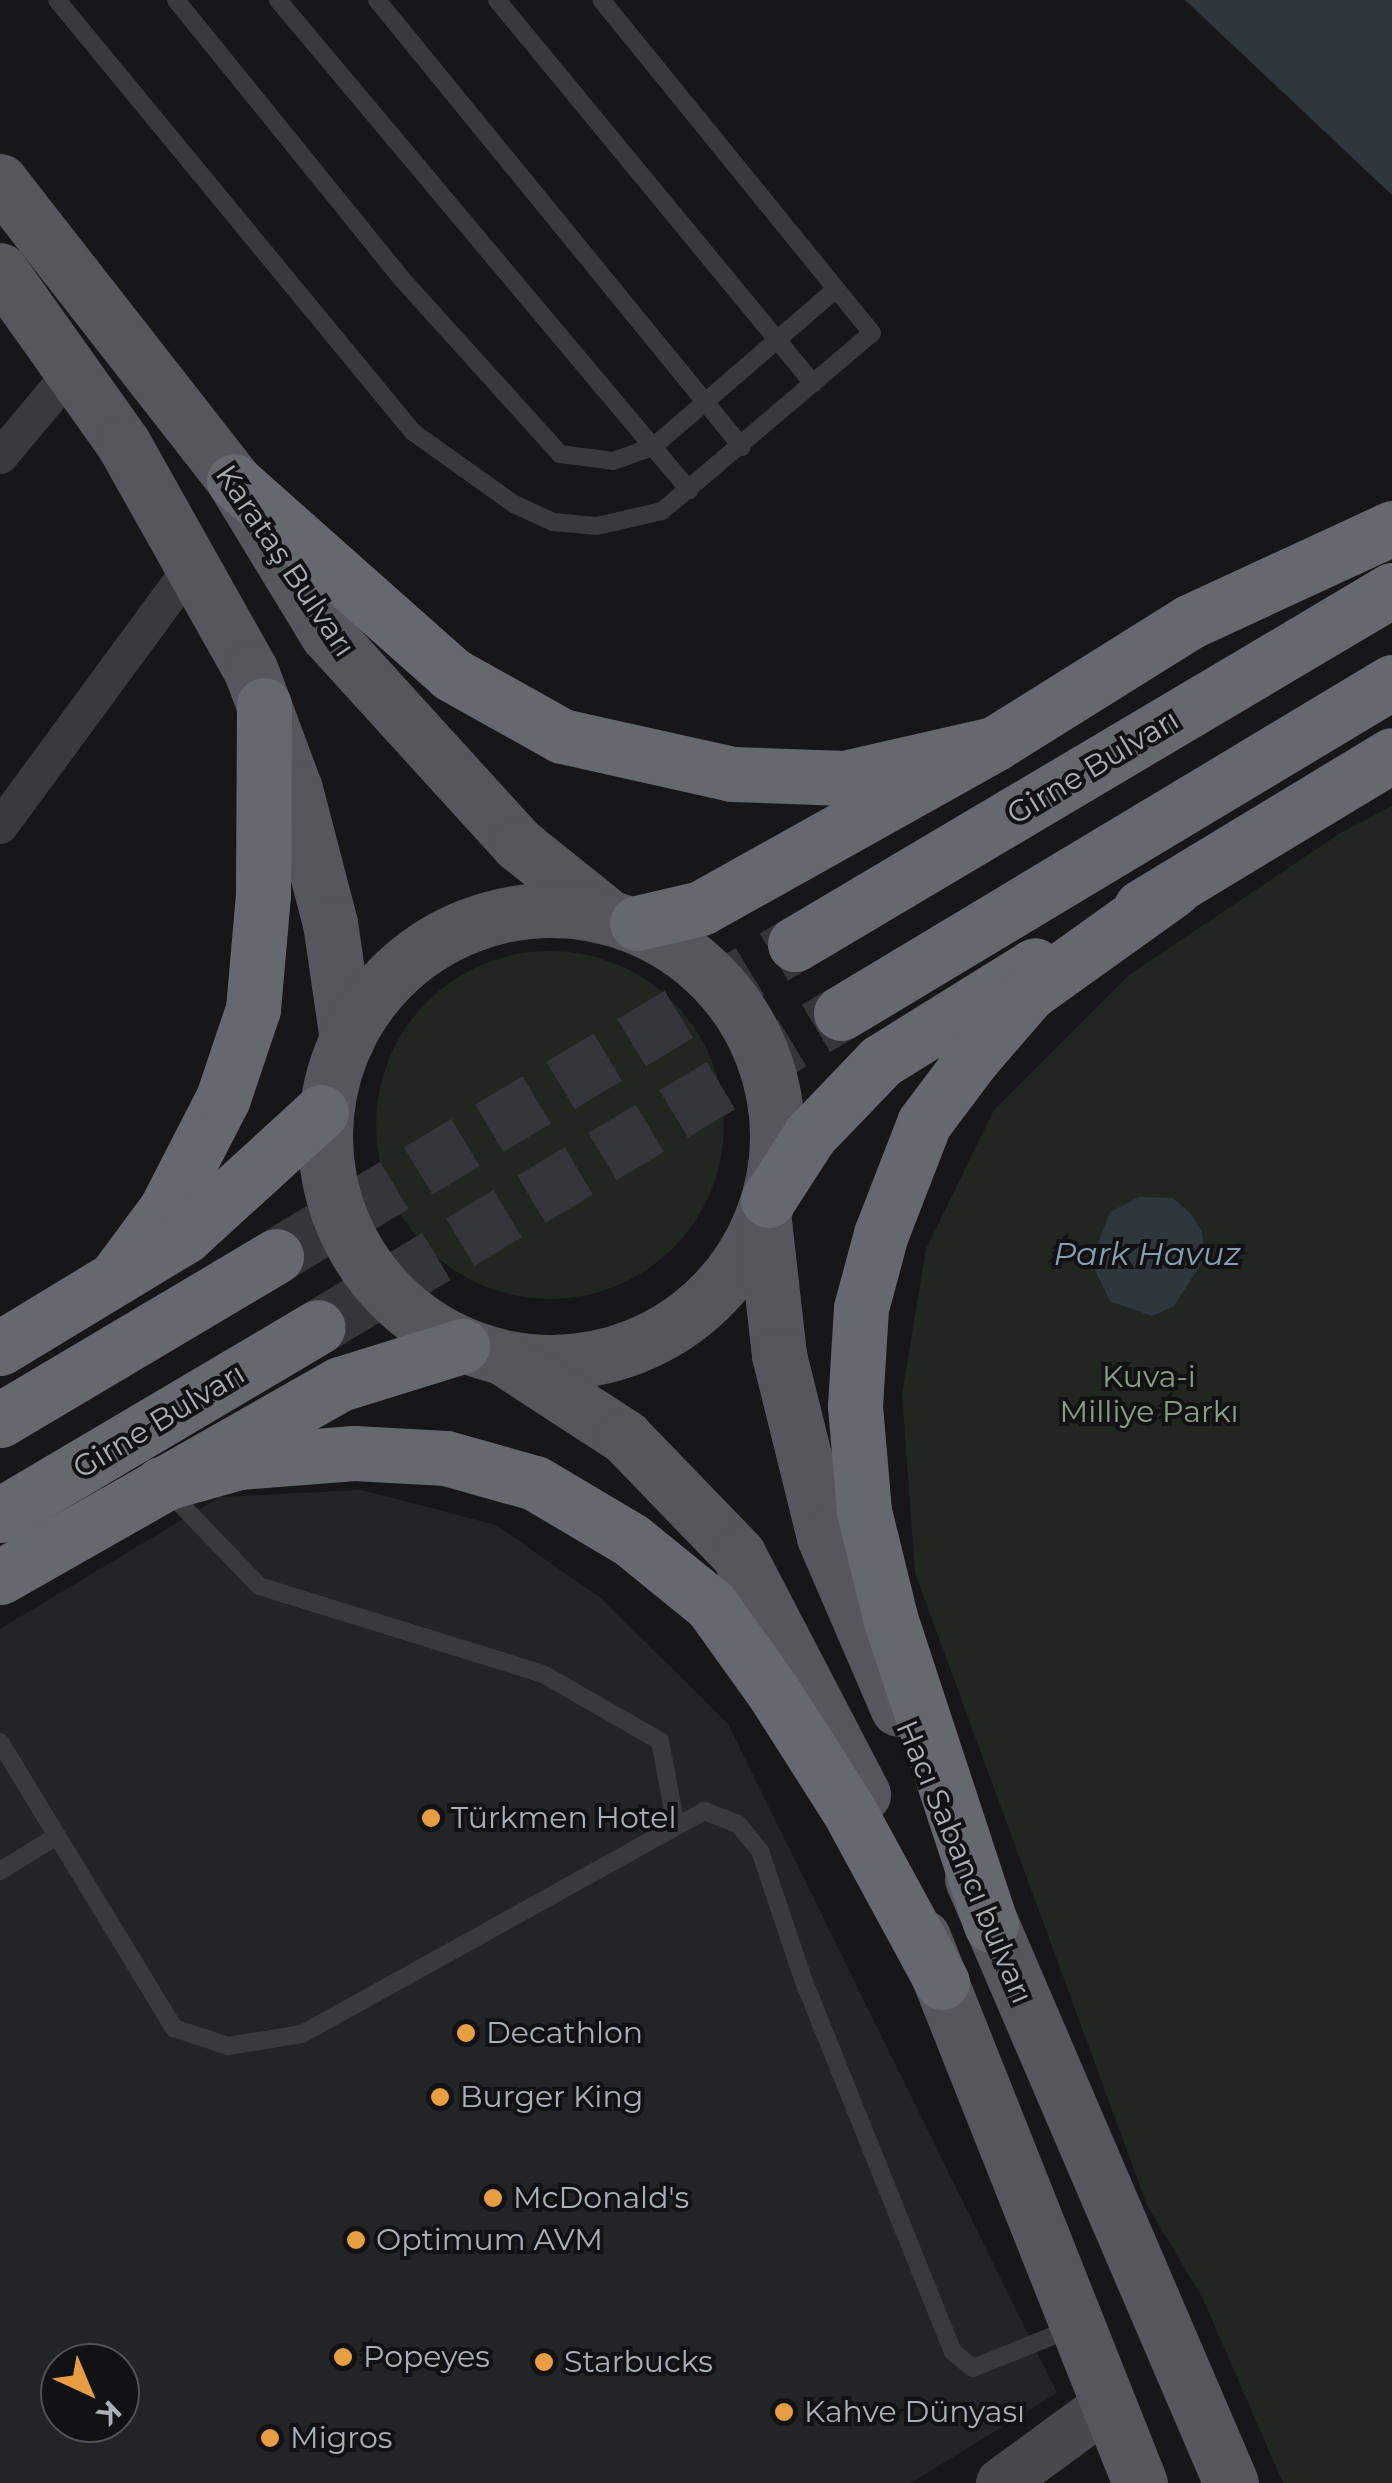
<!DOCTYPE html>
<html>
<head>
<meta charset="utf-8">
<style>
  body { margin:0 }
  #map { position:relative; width:1392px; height:2483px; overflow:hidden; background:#171719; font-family:Montserrat,sans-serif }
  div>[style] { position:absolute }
  .built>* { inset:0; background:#232426 }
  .green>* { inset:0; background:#1f2720 }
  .round { border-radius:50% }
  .water>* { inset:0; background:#2e383c }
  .highway-tunnel>* { height:55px; margin-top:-27.5px; transform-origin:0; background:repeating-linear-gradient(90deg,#343639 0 55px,transparent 0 83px) }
  .lane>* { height:18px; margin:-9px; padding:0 9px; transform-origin:9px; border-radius:9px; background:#383a3e }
  .street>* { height:35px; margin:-17.5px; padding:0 17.5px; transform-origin:17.5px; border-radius:17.5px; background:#383a3e }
  .secondary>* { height:50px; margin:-25px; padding:0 25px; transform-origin:25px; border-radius:25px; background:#47494e }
  .primary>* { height:55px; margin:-27.5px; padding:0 27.5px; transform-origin:27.5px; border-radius:27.5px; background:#55575d }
  .primary>.ring { margin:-27.5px; padding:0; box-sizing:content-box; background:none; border:55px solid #55575d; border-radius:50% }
  .highway>* { height:55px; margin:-27.5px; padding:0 27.5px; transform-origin:27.5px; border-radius:27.5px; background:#65686f }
  .dots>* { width:28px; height:28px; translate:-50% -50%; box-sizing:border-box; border:5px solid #121214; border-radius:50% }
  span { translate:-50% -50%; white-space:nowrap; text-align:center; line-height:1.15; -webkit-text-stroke:8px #121214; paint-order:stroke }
  .street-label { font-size:30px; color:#aab0b8 }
  .park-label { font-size:30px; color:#84a283 }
  .poi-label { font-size:30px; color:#aab0b8 }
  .left { translate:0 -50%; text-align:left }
  .water-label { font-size:32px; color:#84a0b1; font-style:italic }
  .north { position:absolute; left:40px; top:2343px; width:100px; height:100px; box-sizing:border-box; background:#121214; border:2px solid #4f5156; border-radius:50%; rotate:136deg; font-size:28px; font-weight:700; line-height:40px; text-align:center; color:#aab0b8 }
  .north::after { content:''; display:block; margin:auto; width:35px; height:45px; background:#e79e42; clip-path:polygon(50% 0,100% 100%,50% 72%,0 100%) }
</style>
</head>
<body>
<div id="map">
  <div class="built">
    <div style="clip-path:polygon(evenodd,362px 1490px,496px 1525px,602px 1599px,728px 1724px,1057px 2393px,911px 2483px,0 2483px,0 1629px,220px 1497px,362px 1490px,60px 2363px,120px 2363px,120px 2423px,60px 2423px,60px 2363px)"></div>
  </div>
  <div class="green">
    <div style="clip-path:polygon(1392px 806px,1392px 2483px,1283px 2483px,1203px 2299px,1147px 2205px,915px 1573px,902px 1394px,926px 1249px,994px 1110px,1130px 974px,1342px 832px)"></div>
    <div class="round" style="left:376px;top:951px;width:348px;height:348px"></div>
  </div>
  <div class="water">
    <div style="clip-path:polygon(1185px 0,1392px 0,1392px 195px)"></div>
    <div style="clip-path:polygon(1139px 1197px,1173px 1198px,1191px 1214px,1202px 1232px,1205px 1258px,1174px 1306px,1152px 1316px,1110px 1301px,1091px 1262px,1110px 1212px)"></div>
  </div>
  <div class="highway-tunnel">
    <div style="left:276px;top:1256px;width:606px;rotate:-31.01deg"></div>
    <div style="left:318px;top:1327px;width:610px;rotate:-30.98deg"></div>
  </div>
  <div class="lane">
    <div style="left:57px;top:0;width:560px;rotate:50.51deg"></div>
    <div style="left:413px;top:432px;width:124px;rotate:35.5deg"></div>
    <div style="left:514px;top:504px;width:43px;rotate:24.8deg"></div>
    <div style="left:553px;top:522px;width:44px;rotate:5.2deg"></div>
    <div style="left:597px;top:526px;width:67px;rotate:-13deg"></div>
    <div style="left:662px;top:511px;width:275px;rotate:-40.3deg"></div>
    <div style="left:872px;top:333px;width:429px;rotate:-129.1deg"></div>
    <div style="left:176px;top:0;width:358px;rotate:51deg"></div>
    <div style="left:401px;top:278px;width:237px;rotate:47.9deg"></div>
    <div style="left:560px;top:454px;width:53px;rotate:7.5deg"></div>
    <div style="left:613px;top:461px;width:42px;rotate:-19.3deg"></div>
    <div style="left:653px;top:447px;width:242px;rotate:-40.8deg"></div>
    <div style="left:278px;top:0;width:640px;rotate:50.01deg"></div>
    <div style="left:377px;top:0;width:577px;rotate:50.77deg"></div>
    <div style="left:497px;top:0;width:497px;rotate:50.5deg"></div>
    <div style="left:169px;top:1492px;width:130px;rotate:46.2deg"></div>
    <div style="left:259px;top:1586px;width:297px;rotate:17.2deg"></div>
    <div style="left:543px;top:1674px;width:135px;rotate:29.8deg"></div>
    <div style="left:660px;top:1741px;width:86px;rotate:79.3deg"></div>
    <div style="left:0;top:1742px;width:335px;rotate:58.7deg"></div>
    <div style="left:174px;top:2028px;width:57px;rotate:18.4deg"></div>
    <div style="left:228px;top:2046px;width:75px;rotate:-9.2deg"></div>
    <div style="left:302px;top:2034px;width:460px;rotate:-29deg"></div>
    <div style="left:704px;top:1811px;width:36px;rotate:21deg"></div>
    <div style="left:738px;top:1824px;width:35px;rotate:51deg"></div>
    <div style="left:760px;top:1851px;width:135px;rotate:71.4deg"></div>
    <div style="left:803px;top:1979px;width:402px;rotate:68.1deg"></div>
    <div style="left:953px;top:2352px;width:26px;rotate:39deg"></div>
    <div style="left:973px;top:2368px;width:105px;rotate:-21.9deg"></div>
    <div style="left:0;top:1871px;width:67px;rotate:-31.6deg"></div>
  </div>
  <div class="street">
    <div style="left:0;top:456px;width:111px;rotate:-50.1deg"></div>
    <div style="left:0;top:826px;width:329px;rotate:-53.7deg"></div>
  </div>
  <div class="secondary">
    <div style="left:1001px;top:2483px;width:130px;rotate:-36.3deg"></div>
  </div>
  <div class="primary">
    <div style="left:0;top:181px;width:380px;rotate:52deg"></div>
    <div style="left:234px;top:481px;width:179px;rotate:58.7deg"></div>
    <div style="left:327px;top:634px;width:284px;rotate:47.7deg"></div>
    <div style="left:518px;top:844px;width:109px;rotate:38.7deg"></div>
    <div style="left:0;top:270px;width:212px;rotate:54.6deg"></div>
    <div style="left:123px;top:443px;width:261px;rotate:60.7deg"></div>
    <div style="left:251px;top:671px;width:126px;rotate:69.6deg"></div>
    <div style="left:295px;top:789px;width:138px;rotate:75.4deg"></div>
    <div style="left:330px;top:923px;width:118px;rotate:81.7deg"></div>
    <div class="ring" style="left:325px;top:910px;width:397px;height:397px"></div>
    <div style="left:764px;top:1221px;width:135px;rotate:83.6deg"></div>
    <div style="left:779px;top:1355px;width:187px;rotate:76.1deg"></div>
    <div style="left:824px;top:1537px;width:187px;rotate:66.7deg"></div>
    <div style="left:505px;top:1359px;width:143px;rotate:33deg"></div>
    <div style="left:625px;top:1437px;width:163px;rotate:46deg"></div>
    <div style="left:738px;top:1554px;width:271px;rotate:62.5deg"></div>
    <div style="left:972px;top:1879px;width:657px;rotate:66.79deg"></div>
    <div style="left:923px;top:1937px;width:588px;rotate:68.33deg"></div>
  </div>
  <div class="highway">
    <div style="left:234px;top:481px;width:290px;rotate:41.6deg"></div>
    <div style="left:451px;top:674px;width:127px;rotate:29.2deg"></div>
    <div style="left:562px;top:736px;width:174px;rotate:12.6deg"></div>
    <div style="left:732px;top:774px;width:112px;rotate:2deg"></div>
    <div style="left:844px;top:778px;width:154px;rotate:-12.8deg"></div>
    <div style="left:1141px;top:907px;width:293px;rotate:-31.2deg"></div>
    <div style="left:637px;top:923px;width:66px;rotate:-13.2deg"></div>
    <div style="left:701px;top:908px;width:336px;rotate:-29.2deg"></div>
    <div style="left:994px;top:744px;width:230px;rotate:-32deg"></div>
    <div style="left:1189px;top:622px;width:224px;rotate:-24.8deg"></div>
    <div style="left:795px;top:944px;width:694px;rotate:-30.67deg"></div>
    <div style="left:841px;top:1013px;width:643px;rotate:-30.99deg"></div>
    <div style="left:768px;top:1200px;width:77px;rotate:-57.1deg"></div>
    <div style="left:810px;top:1135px;width:103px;rotate:-46.2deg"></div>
    <div style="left:881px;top:1061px;width:181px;rotate:-31.9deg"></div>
    <div style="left:115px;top:1278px;width:86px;rotate:-53.5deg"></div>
    <div style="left:166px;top:1209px;width:125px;rotate:-62.8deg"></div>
    <div style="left:223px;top:1098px;width:94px;rotate:-71.4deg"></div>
    <div style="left:253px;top:1009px;width:114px;rotate:-85deg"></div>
    <div style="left:263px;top:895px;width:190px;rotate:-89.7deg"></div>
    <div style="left:0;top:1348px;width:216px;rotate:-31.2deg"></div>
    <div style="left:185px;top:1236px;width:184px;rotate:-42.4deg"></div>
    <div style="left:0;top:1420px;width:321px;rotate:-30.7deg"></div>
    <div style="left:161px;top:1484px;width:81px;rotate:-15.8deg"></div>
    <div style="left:239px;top:1462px;width:115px;rotate:-4.5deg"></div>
    <div style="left:354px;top:1453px;width:92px;rotate:3.1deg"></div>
    <div style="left:446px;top:1458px;width:92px;rotate:15.7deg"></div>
    <div style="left:535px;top:1483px;width:112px;rotate:30.7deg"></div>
    <div style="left:631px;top:1540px;width:103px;rotate:39.1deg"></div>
    <div style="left:711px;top:1605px;width:108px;rotate:54.4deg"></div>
    <div style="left:774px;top:1693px;width:138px;rotate:57.5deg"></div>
    <div style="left:848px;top:1809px;width:197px;rotate:61.5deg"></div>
    <div style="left:0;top:1515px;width:369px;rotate:-30.6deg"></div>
    <div style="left:0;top:1577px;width:391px;rotate:-29.6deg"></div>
    <div style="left:340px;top:1384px;width:128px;rotate:-17.3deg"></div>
    <div style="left:991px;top:1925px;width:324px;rotate:-108.2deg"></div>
    <div style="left:890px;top:1617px;width:109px;rotate:-103.8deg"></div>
    <div style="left:864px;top:1511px;width:105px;rotate:-94.9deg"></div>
    <div style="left:855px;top:1406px;width:98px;rotate:-86.5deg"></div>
    <div style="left:861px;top:1308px;width:77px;rotate:-74.9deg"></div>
    <div style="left:881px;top:1234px;width:119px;rotate:-68.8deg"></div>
    <div style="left:924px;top:1123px;width:80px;rotate:-53.1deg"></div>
    <div style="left:972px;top:1059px;width:87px;rotate:-49.2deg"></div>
    <div style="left:1029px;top:993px;width:177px;rotate:-35.6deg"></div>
  </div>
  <div class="dots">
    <div style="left:431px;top:1818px;background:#e79e42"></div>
    <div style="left:466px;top:2033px;background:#e79e42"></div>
    <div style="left:440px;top:2097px;background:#e79e42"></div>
    <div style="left:493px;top:2198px;background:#e79e42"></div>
    <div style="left:356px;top:2240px;background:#e79e42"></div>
    <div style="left:343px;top:2357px;background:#e79e42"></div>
    <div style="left:544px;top:2362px;background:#e79e42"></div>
    <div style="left:784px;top:2412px;background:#e79e42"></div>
    <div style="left:270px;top:2438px;background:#e79e42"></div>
  </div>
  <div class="street-label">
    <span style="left:285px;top:561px;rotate:56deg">Karataş Bulvarı</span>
    <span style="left:1093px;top:767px;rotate:-31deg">Girne Bulvarı</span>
    <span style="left:159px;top:1421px;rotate:-31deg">Girne Bulvarı</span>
    <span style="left:964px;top:1862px;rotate:67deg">Hacı Sabancı bulvarı</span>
  </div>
  <div class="park-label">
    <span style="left:1149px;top:1394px">Kuva-i<br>Milliye Parkı</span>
  </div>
  <div class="poi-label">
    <span class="left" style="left:451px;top:1818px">Türkmen Hotel</span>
    <span class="left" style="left:486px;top:2033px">Decathlon</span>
    <span class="left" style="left:460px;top:2097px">Burger King</span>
    <span class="left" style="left:513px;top:2198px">McDonald's</span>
    <span class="left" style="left:376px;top:2240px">Optimum AVM</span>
    <span class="left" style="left:363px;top:2357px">Popeyes</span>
    <span class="left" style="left:564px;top:2362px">Starbucks</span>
    <span class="left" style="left:804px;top:2412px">Kahve Dünyası</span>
    <span class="left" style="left:290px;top:2438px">Migros</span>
  </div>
  <div class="water-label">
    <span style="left:1147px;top:1254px">Park Havuz</span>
  </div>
  <div class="north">K</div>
</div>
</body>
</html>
